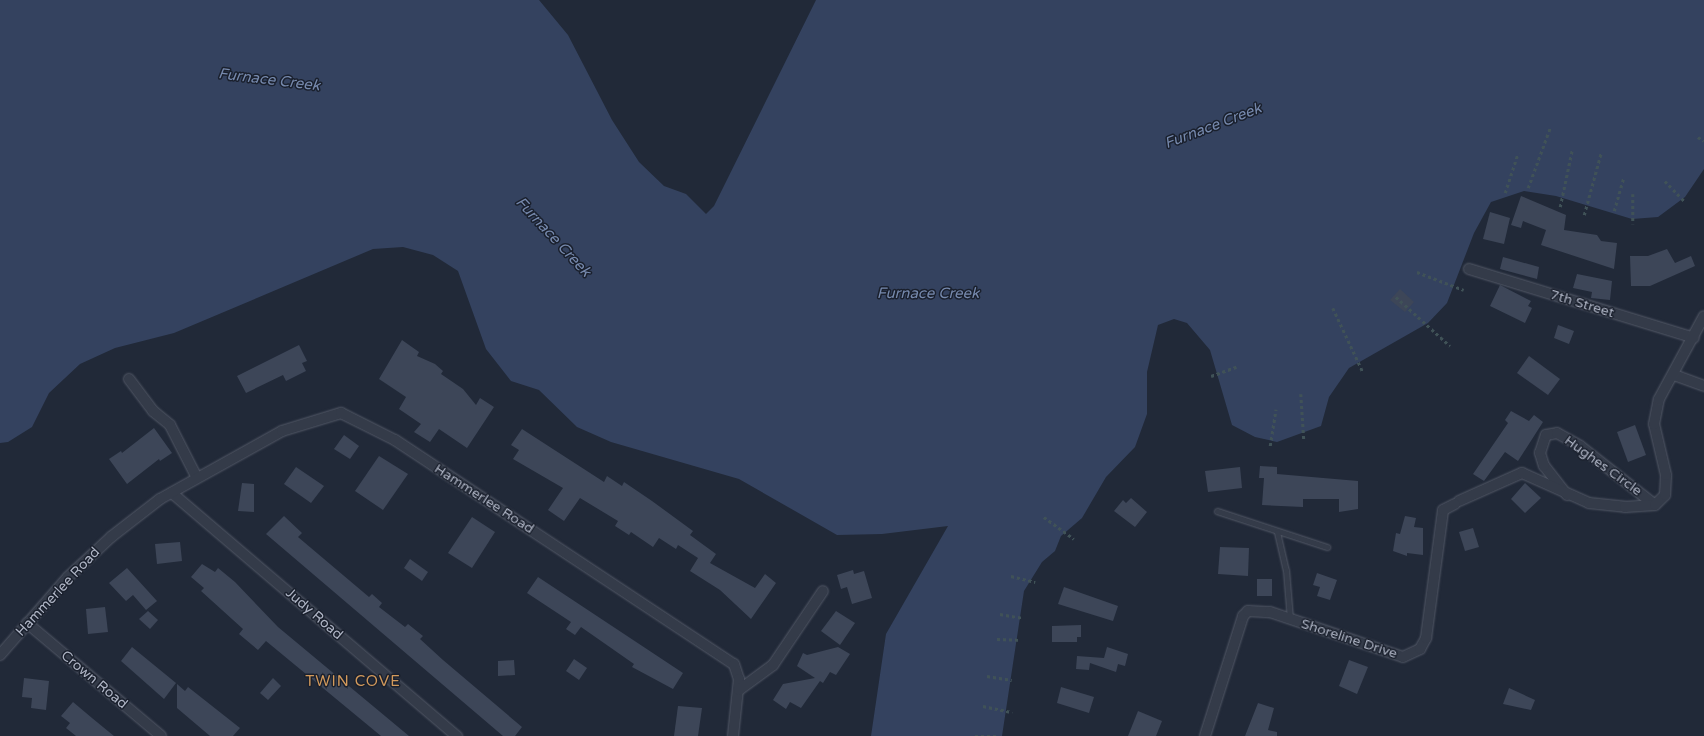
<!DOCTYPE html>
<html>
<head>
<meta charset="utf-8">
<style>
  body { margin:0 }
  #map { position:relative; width:1704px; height:736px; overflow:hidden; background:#212938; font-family:"Varela Round",sans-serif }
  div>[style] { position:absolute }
  .water>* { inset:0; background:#34425f }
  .building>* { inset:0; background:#3d4658 }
  .path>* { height:2.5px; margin-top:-1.25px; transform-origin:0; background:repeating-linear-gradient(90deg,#405257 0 3px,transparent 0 6px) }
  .roads { filter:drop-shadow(0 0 1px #525866) drop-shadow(0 0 1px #525866) }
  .service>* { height:5px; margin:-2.5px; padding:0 2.5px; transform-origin:2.5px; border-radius:2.5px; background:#343b49 }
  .minor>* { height:10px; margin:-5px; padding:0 5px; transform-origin:5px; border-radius:5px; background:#343b49 }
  span { translate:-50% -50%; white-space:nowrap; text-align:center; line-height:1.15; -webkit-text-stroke:3px #1a202d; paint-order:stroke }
  .street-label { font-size:14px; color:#afb5c5 }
  .water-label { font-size:15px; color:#7689ad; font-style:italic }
  .neighbourhood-label { font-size:15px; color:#d39a5c; letter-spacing:1px }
</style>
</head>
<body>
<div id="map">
  <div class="water">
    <div style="clip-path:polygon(0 0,539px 0,568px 35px,612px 120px,639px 162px,664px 186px,686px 194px,706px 214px,714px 206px,816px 0,1704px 0,1704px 169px,1685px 197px,1658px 217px,1632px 219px,1556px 196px,1524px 191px,1491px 202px,1474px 233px,1447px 303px,1428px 323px,1349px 368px,1329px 397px,1321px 426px,1277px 442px,1255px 437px,1232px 425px,1210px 350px,1187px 323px,1174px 319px,1158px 325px,1147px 372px,1147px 414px,1135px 447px,1106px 477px,1082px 518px,1061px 536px,1055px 551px,1042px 562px,1024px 591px,1002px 736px,871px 736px,886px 634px,948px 526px,882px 534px,837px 535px,739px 479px,611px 442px,577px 427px,539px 390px,511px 381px,486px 349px,458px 271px,433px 255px,403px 247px,373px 249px,174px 333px,115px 348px,80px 364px,49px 393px,32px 427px,8px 442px,0 443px)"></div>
  </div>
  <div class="building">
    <div style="clip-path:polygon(1521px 196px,1566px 215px,1564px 230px,1597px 235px,1601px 241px,1617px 243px,1614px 269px,1541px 245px,1546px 230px,1523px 221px,1521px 228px,1511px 225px)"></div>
    <div style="clip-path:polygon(1490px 212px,1510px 218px,1504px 244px,1483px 239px)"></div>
    <div style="clip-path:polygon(1667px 249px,1675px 263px,1691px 256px,1695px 266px,1650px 286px,1631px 286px,1630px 256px,1648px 256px)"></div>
    <div style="clip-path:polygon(1503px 257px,1539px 267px,1537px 279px,1500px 269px)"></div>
    <div style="clip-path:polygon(1577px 274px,1612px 281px,1610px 300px,1591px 298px,1592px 292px,1573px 288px)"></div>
    <div style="clip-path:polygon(1500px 285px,1531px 301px,1528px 306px,1532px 308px,1525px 323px,1490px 306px)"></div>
    <div style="clip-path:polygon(1400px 289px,1414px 302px,1405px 312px,1390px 300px)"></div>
    <div style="clip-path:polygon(1558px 325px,1574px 331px,1569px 344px,1554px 338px)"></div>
    <div style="clip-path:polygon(402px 340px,419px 352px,417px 356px,435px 364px,443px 371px,441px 374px,463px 389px,476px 405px,480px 398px,494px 407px,467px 448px,439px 429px,430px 442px,414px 432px,421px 424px,399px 409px,406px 397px,379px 379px)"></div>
    <div style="clip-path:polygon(299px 345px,307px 361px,302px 363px,306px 371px,286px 381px,283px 375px,246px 393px,237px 376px)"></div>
    <div style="clip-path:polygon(1529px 356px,1560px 379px,1548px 395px,1517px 373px)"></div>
    <div style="clip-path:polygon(1511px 411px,1529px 421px,1534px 415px,1543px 422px,1518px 461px,1505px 452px,1484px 481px,1473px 474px,1508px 423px,1505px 420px)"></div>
    <div style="clip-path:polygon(1635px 425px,1646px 455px,1628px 462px,1617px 432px)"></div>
    <div style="clip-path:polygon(154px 428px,172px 453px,160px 461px,159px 459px,127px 484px,109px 459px,121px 451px,122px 453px)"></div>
    <div style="clip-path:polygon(522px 429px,604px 482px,607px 476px,622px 486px,624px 482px,652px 501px,693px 531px,690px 535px,716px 554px,710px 563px,755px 588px,765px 574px,776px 583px,751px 619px,720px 590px,690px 571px,698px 558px,678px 545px,676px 549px,659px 538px,653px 547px,631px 532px,629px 535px,615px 526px,618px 521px,580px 498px,564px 521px,548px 510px,563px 488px,513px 459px,519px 450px,511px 445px)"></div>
    <div style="clip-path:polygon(344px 435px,359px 446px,350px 459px,334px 449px)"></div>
    <div style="clip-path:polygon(379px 456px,408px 474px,383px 510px,355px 491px)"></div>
    <div style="clip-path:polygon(1260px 466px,1277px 467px,1277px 474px,1358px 481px,1358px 509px,1339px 512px,1339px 499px,1303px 499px,1303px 507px,1262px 505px,1264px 478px,1259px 478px)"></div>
    <div style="clip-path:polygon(296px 467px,324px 486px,311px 503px,284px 484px)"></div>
    <div style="clip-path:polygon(1240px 467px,1242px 488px,1208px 492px,1205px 471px)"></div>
    <div style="clip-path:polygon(242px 483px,254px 484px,254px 512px,238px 511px)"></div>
    <div style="clip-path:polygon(1525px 483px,1541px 498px,1525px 513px,1511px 499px)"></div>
    <div style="clip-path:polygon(1131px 498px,1147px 512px,1135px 527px,1114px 511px,1123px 500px,1126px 503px)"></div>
    <div style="clip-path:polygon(284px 516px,302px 533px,298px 537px,369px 597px,372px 594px,382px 603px,379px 607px,405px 627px,408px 624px,423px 636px,420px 639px,443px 660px,522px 727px,515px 736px,503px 736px,266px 534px)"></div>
    <div style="clip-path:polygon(1405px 516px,1416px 518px,1414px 527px,1423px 528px,1423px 555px,1407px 553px,1407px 556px,1393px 551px,1396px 533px,1400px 534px)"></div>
    <div style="clip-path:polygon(472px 517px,495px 532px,472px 568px,448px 553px)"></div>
    <div style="clip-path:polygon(1473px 528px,1479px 547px,1465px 551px,1459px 532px)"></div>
    <div style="clip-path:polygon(180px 542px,182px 561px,157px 564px,155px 544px)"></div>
    <div style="clip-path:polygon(1220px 547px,1249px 548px,1248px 576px,1218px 574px)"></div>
    <div style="clip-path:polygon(410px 559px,428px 572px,422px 581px,404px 568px)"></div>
    <div style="clip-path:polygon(202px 564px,215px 572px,218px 568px,235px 582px,278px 627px,409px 736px,381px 736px,266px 641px,258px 650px,239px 634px,243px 629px,201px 591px,204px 588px,191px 577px)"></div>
    <div style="clip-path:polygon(127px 568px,157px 601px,146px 610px,133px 595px,126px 601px,109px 583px)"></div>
    <div style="clip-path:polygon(853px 570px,854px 574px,864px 571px,872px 598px,852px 604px,847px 587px,841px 589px,837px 575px)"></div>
    <div style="clip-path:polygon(1317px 573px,1337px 580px,1330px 600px,1317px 596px,1320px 587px,1313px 585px)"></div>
    <div style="clip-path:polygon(538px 577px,683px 673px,673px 689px,632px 667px,634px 664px,581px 627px,575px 635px,566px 629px,571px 622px,527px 593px)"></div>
    <div style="clip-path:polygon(1257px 579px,1272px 579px,1272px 596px,1257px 596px)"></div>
    <div style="clip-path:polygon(1064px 587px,1118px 606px,1113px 621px,1058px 604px)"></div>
    <div style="clip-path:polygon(105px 607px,108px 632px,88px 634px,86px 609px)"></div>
    <div style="clip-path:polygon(148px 611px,158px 620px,150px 629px,139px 619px)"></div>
    <div style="clip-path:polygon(836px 611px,855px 623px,840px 645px,821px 631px)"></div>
    <div style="clip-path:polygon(1081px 625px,1081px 637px,1077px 637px,1077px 642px,1052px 642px,1052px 626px)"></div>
    <div style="clip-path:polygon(132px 647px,176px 683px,164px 699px,121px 661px)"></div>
    <div style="clip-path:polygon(838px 647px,850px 654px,836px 675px,830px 672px,823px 683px,820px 681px,801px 708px,790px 702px,786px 709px,773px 700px,783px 684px,815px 678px,797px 666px,803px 653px,807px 655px)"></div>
    <div style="clip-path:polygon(1107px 647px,1128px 654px,1125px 666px,1118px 664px,1116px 672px,1090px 663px,1089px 670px,1076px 669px,1077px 656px,1104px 658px)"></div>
    <div style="clip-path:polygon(574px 659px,587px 668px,579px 680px,566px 671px)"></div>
    <div style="clip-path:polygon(514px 660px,515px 675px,498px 676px,498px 661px)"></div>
    <div style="clip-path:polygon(1349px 660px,1368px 667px,1357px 694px,1339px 686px)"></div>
    <div style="clip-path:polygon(24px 678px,49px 681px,46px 710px,31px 708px,32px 698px,22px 697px)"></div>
    <div style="clip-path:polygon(273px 678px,281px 686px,268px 700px,260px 693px)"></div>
    <div style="clip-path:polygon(177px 684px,185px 691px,188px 687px,240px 728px,233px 736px,210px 736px,177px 708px)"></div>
    <div style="clip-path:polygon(1061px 687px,1094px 697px,1089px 713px,1057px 703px)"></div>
    <div style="clip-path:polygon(1509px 688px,1535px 700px,1531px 710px,1503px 704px)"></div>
    <div style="clip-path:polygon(73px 702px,92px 718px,114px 736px,76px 736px,66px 728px,70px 723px,61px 716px)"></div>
    <div style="clip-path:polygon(1258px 703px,1274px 708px,1268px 730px,1277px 732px,1277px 736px,1245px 736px)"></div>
    <div style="clip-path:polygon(678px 706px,702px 708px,698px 736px,674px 736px)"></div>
    <div style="clip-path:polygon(1138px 711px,1162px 721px,1156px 736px,1128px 736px)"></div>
  </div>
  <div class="path">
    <div style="left:1698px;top:137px;width:7px;rotate:34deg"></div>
    <div style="left:1665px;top:181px;width:29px;rotate:46deg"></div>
    <div style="left:1528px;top:188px;width:64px;rotate:-69.9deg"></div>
    <div style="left:1505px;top:193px;width:42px;rotate:-72deg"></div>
    <div style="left:1633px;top:194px;width:30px;rotate:90deg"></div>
    <div style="left:1560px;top:207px;width:58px;rotate:-78.1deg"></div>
    <div style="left:1614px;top:211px;width:35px;rotate:-74deg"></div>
    <div style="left:1584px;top:215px;width:64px;rotate:-74.7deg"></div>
    <div style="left:1417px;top:272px;width:50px;rotate:21deg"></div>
    <div style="left:1396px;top:297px;width:73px;rotate:42.2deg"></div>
    <div style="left:1333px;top:308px;width:71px;rotate:64.9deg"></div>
    <div style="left:1211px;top:376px;width:27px;rotate:-20deg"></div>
    <div style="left:1301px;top:394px;width:46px;rotate:86.3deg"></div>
    <div style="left:1270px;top:446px;width:37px;rotate:-81deg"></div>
    <div style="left:1044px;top:517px;width:37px;rotate:36deg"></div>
    <div style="left:1011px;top:576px;width:25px;rotate:14deg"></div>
    <div style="left:1000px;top:614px;width:22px;rotate:10deg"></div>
    <div style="left:997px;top:639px;width:23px;rotate:2deg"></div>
    <div style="left:987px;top:676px;width:25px;rotate:9deg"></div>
    <div style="left:983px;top:706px;width:30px;rotate:12deg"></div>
    <div style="left:975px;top:736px;width:22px"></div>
  </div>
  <div class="roads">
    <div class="service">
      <div style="left:1217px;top:511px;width:116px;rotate:18.1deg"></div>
      <div style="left:1277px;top:532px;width:39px;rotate:77deg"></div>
      <div style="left:1286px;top:570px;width:49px;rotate:85.3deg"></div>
    </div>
    <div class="minor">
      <div style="left:1469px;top:269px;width:235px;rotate:17deg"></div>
      <div style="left:1674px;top:375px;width:32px;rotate:20deg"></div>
      <div style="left:129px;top:379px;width:40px;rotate:53deg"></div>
      <div style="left:153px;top:411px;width:22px;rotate:39deg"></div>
      <div style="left:170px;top:425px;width:59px;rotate:63deg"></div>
      <div style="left:172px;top:493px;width:375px;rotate:40.5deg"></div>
      <div style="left:1567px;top:495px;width:37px;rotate:-128deg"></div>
      <div style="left:1544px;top:466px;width:14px;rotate:-107deg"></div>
      <div style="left:1540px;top:453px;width:19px;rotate:-72deg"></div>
      <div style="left:1546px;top:435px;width:11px;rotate:-10deg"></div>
      <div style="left:1557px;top:433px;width:26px;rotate:29deg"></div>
      <div style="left:1580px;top:446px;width:95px;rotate:38.2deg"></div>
      <div style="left:1459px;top:501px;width:69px;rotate:-24deg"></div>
      <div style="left:1522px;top:473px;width:73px;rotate:24.1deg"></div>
      <div style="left:1589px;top:503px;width:36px;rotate:6deg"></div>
      <div style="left:1625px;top:507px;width:30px;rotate:-4deg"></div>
      <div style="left:1655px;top:505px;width:14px;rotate:-45deg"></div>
      <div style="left:1665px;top:495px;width:20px;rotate:-87deg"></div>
      <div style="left:1666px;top:475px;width:52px;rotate:-103.2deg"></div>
      <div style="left:1654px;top:424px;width:25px;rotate:-79deg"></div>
      <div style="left:1659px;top:399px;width:94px;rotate:-61.5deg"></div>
      <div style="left:27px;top:623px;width:175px;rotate:40.1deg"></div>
      <div style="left:0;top:655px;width:103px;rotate:-48.9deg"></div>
      <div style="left:68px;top:577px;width:59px;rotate:-42.9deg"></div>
      <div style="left:111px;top:537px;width:62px;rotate:-37.8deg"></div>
      <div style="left:160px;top:499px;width:140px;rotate:-29.1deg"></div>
      <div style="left:282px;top:431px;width:62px;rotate:-17deg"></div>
      <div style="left:341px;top:413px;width:60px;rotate:26.6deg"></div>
      <div style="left:395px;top:440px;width:406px;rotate:33.5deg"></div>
      <div style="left:734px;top:664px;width:16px;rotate:72deg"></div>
      <div style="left:739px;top:679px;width:57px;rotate:96deg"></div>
      <div style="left:739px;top:690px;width:42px;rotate:-36.3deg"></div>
      <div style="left:773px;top:665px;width:89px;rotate:-56deg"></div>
      <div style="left:1205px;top:736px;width:126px;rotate:-72.4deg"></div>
      <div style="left:1243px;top:616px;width:7px;rotate:-45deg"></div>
      <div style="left:1248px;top:611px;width:22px;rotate:3deg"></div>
      <div style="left:1270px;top:612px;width:140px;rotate:18.7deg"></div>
      <div style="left:1403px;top:657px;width:19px;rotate:-25deg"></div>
      <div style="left:1420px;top:649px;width:13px;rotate:-61deg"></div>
      <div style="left:1426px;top:638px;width:129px;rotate:-82.4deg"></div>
      <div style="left:1443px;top:510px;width:13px;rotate:-27deg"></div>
    </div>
  </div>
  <div class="street-label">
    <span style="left:1582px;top:304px;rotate:17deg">7th Street</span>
    <span style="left:1603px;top:466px;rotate:36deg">Hughes Circle</span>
    <span style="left:484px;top:499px;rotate:33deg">Hammerlee Road</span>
    <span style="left:58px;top:592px;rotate:-47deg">Hammerlee Road</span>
    <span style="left:314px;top:614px;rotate:41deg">Judy Road</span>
    <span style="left:1349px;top:639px;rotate:18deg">Shoreline Drive</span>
    <span style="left:94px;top:680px;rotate:40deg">Crown Road</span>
  </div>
  <div class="water-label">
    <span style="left:269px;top:80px;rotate:7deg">Furnace Creek</span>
    <span style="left:1213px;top:126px;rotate:-21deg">Furnace Creek</span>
    <span style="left:553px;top:237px;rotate:47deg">Furnace Creek</span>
    <span style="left:928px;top:294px">Furnace Creek</span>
  </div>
  <div class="neighbourhood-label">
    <span style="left:353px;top:682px">TWIN COVE</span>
  </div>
</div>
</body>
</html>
